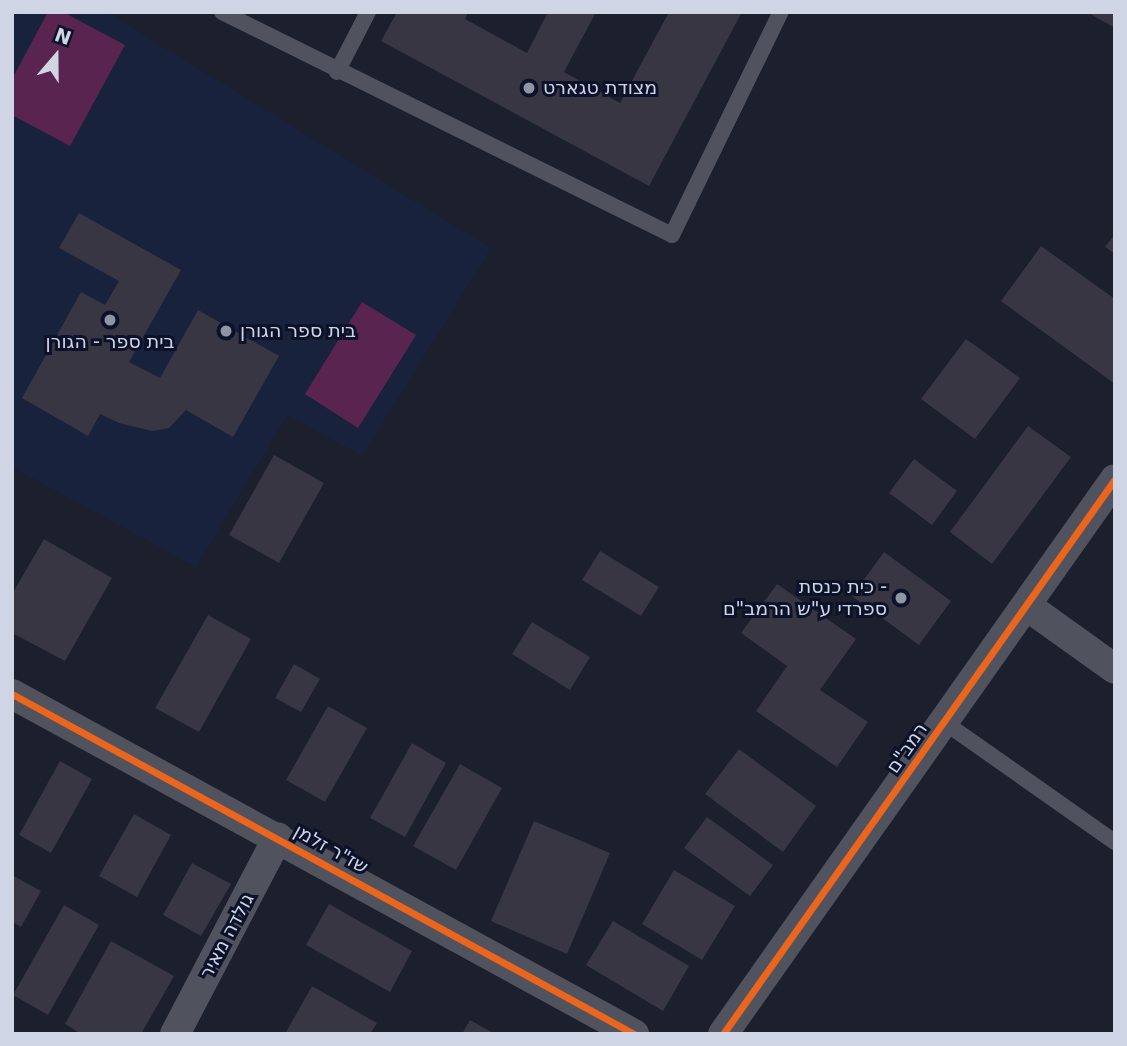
<!DOCTYPE html>
<html>
<head>
<meta charset="utf-8">
<style>
  body { margin:0 }
  #map { position:relative; width:1127px; height:1046px; overflow:hidden; background:#1c1f2c; font-family:"DejaVu Sans",Heebo,sans-serif }
  div>[style] { position:absolute }
  .built>* { inset:0; background:#19223d }
  .green>* { inset:0; background:#592550 }
  .building>* { inset:0; background:#373642 }
  .service>* { height:16px; margin:-8px; padding:0 8px; transform-origin:8px; border-radius:8px; background:#50535d }
  .minor>* { height:30px; margin:-15px; padding:0 15px; transform-origin:15px; border-radius:15px; background:#50535d }
  .cycleway>* { height:7px; margin:-3.5px; padding:0 3.5px; transform-origin:3.5px; border-radius:3.5px; background:#eb651d }
  .dots>* { width:19px; height:19px; translate:-50% -50%; box-sizing:border-box; border:4px solid #0c1229; border-radius:50% }
  span { translate:-50% -50%; white-space:nowrap; text-align:center; line-height:1.15; -webkit-text-stroke:6px #0c1229; paint-order:stroke }
  .poi-label { font-size:19px; color:#cfd5e5 }
  .left { translate:0 -50%; text-align:left }
  .right { translate:-100% -50%; text-align:right }
  .street-label { font-size:19px; color:#cfd5e5 }
  .frame { position:absolute; inset:0; border:14px solid #cfd5e5; pointer-events:none }
  .north { position:absolute; left:21px; top:21px; width:70px; height:70px; -webkit-text-stroke:5px #0c1229; paint-order:stroke; rotate:20deg; font-size:19px; font-weight:700; line-height:28px; text-align:center; color:#cfd5e5 }
  .north::after { content:''; display:block; margin:auto; width:24px; height:32px; background:#cfd5e5; clip-path:polygon(50% 0,100% 100%,50% 72%,0 100%) }
</style>
</head>
<body>
<div id="map">
  <div class="built">
    <div style="clip-path:polygon(18px 12px,106px 12px,491px 248px,362px 456px,287px 415px,196px 567px,12px 467px,12px 22px)"></div>
  </div>
  <div class="green">
    <div style="clip-path:polygon(48px 12px,63px 12px,125px 45px,70px 146px,12px 115px,12px 79px)"></div>
    <div style="clip-path:polygon(362px 302px,416px 335px,358px 428px,305px 394px)"></div>
  </div>
  <div class="building">
    <div style="clip-path:polygon(397px 12px,468px 12px,465px 19px,527px 53px,548px 12px,596px 12px,564px 72px,620px 103px,669px 12px,742px 12px,649px 186px,381px 41px)"></div>
    <div style="clip-path:polygon(1087px 12px,1115px 12px,1115px 28px)"></div>
    <div style="clip-path:polygon(79px 213px,181px 270px,129px 362px,160px 378px,198px 310px,279px 356px,233px 437px,186px 410px,169px 428px,152px 431px,119px 423px,100px 414px,88px 436px,22px 398px,81px 292px,105px 305px,119px 281px,59px 248px)"></div>
    <div style="clip-path:polygon(1115px 234px,1115px 254px,1105px 247px)"></div>
    <div style="clip-path:polygon(1041px 246px,1115px 299px,1115px 384px,1001px 301px)"></div>
    <div style="clip-path:polygon(966px 339px,1020px 378px,975px 439px,921px 399px)"></div>
    <div style="clip-path:polygon(1028px 426px,1071px 457px,992px 564px,950px 532px)"></div>
    <div style="clip-path:polygon(274px 455px,324px 483px,279px 563px,229px 535px)"></div>
    <div style="clip-path:polygon(914px 459px,957px 491px,932px 525px,889px 493px)"></div>
    <div style="clip-path:polygon(44px 539px,112px 578px,65px 661px,12px 633px,12px 594px)"></div>
    <div style="clip-path:polygon(600px 551px,659px 587px,641px 616px,582px 580px)"></div>
    <div style="clip-path:polygon(884px 552px,951px 601px,919px 645px,852px 596px)"></div>
    <div style="clip-path:polygon(777px 584px,856px 639px,820px 690px,868px 722px,837px 767px,756px 711px,787px 666px,741px 633px)"></div>
    <div style="clip-path:polygon(208px 615px,251px 639px,199px 732px,155px 708px)"></div>
    <div style="clip-path:polygon(532px 622px,590px 657px,570px 690px,512px 654px)"></div>
    <div style="clip-path:polygon(294px 664px,320px 679px,301px 712px,275px 698px)"></div>
    <div style="clip-path:polygon(328px 706px,367px 728px,325px 802px,286px 780px)"></div>
    <div style="clip-path:polygon(412px 743px,446px 763px,405px 837px,370px 818px)"></div>
    <div style="clip-path:polygon(739px 749px,816px 806px,783px 852px,705px 794px)"></div>
    <div style="clip-path:polygon(60px 761px,92px 779px,51px 853px,19px 835px)"></div>
    <div style="clip-path:polygon(460px 764px,502px 788px,456px 870px,413px 846px)"></div>
    <div style="clip-path:polygon(134px 814px,171px 835px,137px 897px,99px 876px)"></div>
    <div style="clip-path:polygon(707px 817px,773px 865px,750px 896px,684px 848px)"></div>
    <div style="clip-path:polygon(534px 821px,610px 853px,567px 954px,491px 921px)"></div>
    <div style="clip-path:polygon(192px 863px,231px 884px,201px 936px,163px 915px)"></div>
    <div style="clip-path:polygon(674px 870px,735px 906px,702px 960px,642px 924px)"></div>
    <div style="clip-path:polygon(12px 875px,41px 891px,21px 927px,12px 922px)"></div>
    <div style="clip-path:polygon(329px 904px,412px 951px,390px 992px,306px 945px)"></div>
    <div style="clip-path:polygon(64px 905px,99px 925px,48px 1015px,13px 995px)"></div>
    <div style="clip-path:polygon(613px 921px,689px 966px,663px 1011px,586px 965px)"></div>
    <div style="clip-path:polygon(111px 941px,174px 976px,141px 1034px,81px 1034px,65px 1024px)"></div>
    <div style="clip-path:polygon(312px 986px,377px 1023px,370px 1034px,285px 1034px)"></div>
    <div style="clip-path:polygon(470px 1020px,495px 1034px,462px 1034px)"></div>
  </div>
  <div class="service">
    <div style="left:222px;top:12px;width:502px;rotate:26.36deg"></div>
    <div style="left:672px;top:235px;width:248px;rotate:-64deg"></div>
    <div style="left:337px;top:72px;width:68px;rotate:-62.7deg"></div>
    <div style="left:944px;top:722px;width:209px;rotate:35.1deg"></div>
  </div>
  <div class="minor">
    <div style="left:1027px;top:606px;width:108px;rotate:35.6deg"></div>
    <div style="left:12px;top:694px;width:709px;rotate:28.66deg"></div>
    <div style="left:175px;top:1034px;width:222px;rotate:-62.4deg"></div>
    <div style="left:723px;top:1034px;width:679px;rotate:-54.77deg"></div>
  </div>
  <div class="cycleway">
    <div style="left:12px;top:694px;width:709px;rotate:28.66deg"></div>
    <div style="left:723px;top:1034px;width:679px;rotate:-54.77deg"></div>
  </div>
  <div class="dots">
    <div style="left:529px;top:88px;background:#9095a4"></div>
    <div style="left:110px;top:320px;background:#9095a4"></div>
    <div style="left:226px;top:331px;background:#9095a4"></div>
    <div style="left:901px;top:598px;background:#9095a4"></div>
  </div>
  <div class="poi-label">
    <span class="left" style="left:543px;top:88px">מצודת טגארט</span>
    <span class="left" style="left:240px;top:331px">בית ספר הגורן</span>
    <span style="left:110px;top:342px">בית ספר - הגורן</span>
    <span class="right" style="left:887px;top:598px">כית כנסת -<br>ספרדי ע"ש הרמב"ם</span>
  </div>
  <div class="street-label">
    <span style="left:907px;top:748px;rotate:-55deg">רמב"ם</span>
    <span style="left:331px;top:849px;rotate:29deg">שז"ר זלמן</span>
    <span style="left:227px;top:936px;rotate:-62deg">גולדה מאיר</span>
  </div>
  <div class="frame"></div>
  <div class="north">N</div>
</div>
</body>
</html>
